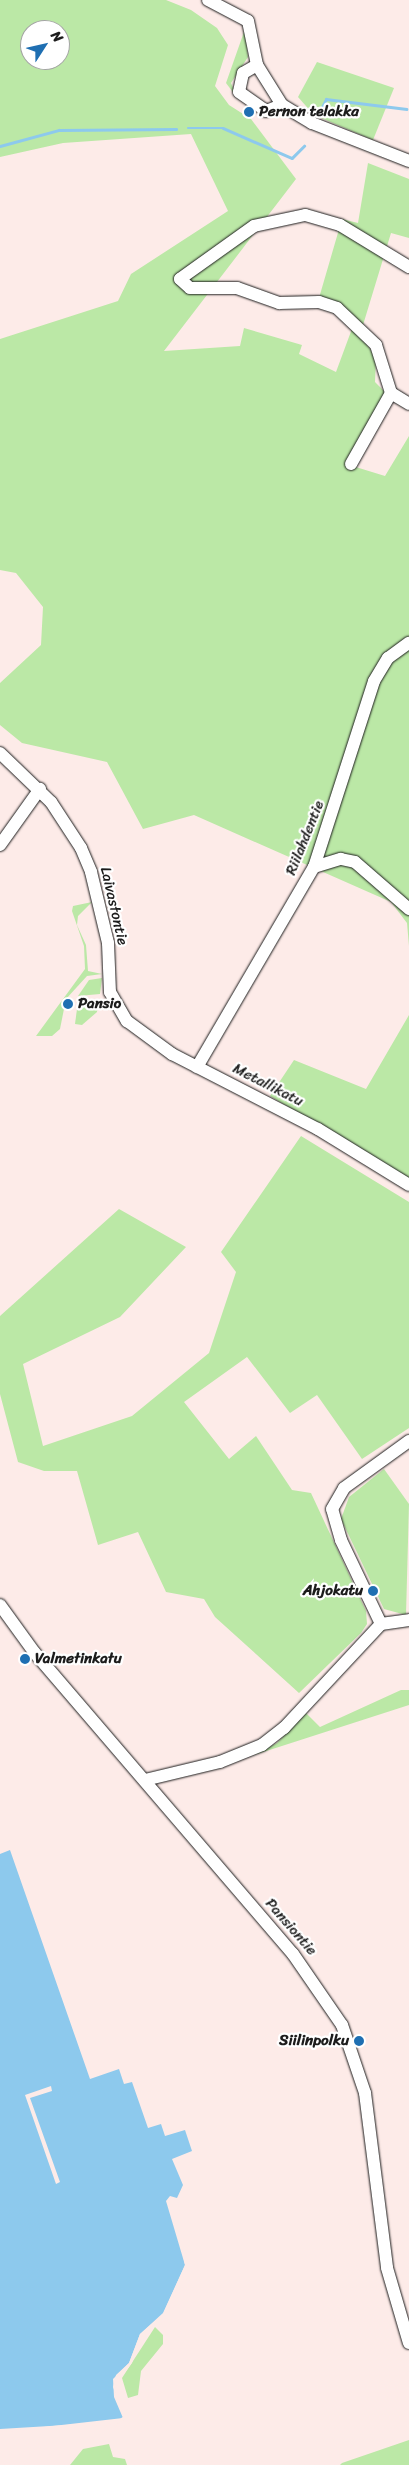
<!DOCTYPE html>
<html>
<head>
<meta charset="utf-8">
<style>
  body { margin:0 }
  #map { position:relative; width:409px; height:2465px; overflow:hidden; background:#fdebe8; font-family:Sriracha,sans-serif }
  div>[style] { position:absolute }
  .green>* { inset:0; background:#bbe8a6 }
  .water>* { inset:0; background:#8dc9ed }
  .pier>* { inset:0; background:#fdebe8 }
  .stream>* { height:2.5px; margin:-1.25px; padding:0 1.25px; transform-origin:1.25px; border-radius:1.25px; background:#8dc9ed }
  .roads { filter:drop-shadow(0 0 1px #1c1c1c) drop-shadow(0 0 1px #1c1c1c) }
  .minor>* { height:12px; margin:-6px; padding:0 6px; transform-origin:6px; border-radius:6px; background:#fff }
  .dots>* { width:14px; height:14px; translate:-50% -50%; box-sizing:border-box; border:2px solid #fff; border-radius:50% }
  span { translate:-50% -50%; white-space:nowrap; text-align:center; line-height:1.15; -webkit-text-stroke:4.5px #fff; paint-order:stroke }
  .poi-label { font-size:15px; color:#1c1c1c; font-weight:700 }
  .left { translate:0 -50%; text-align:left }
  .right { translate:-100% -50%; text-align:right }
  .street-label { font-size:15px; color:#1c1c1c }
  .north { position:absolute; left:20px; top:20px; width:50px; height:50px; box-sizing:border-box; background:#fff; border:1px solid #a4a4a4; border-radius:50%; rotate:55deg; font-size:14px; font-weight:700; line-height:20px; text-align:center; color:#1c1c1c }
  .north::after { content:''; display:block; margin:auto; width:18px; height:22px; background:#1f6fb2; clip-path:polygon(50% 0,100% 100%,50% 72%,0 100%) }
</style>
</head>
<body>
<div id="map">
  <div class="green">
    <div style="clip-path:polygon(evenodd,0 0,166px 0,191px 10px,217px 28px,228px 45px,215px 86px,229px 105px,251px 119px,296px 179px,164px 351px,240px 346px,244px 328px,302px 345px,299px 354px,336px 372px,353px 326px,376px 357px,375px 382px,386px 393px,346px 464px,385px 476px,409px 436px,409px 946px,407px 923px,391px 902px,194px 815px,143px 829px,107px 762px,22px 743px,0 725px,0 683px,41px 645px,43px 607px,16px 573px,0 570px,0 339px,118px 301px,131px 274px,228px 211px,191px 134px,63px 143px,0 157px,0 0,30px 30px,60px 30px,60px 60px,30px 60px,30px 30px)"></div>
    <div style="clip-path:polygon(245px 29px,248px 57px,231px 83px,238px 99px,226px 83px)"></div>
    <div style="clip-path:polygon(317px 62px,394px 88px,373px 140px,314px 115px,298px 97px)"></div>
    <div style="clip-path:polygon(368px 163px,409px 179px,409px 238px,391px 233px,363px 325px,319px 298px,342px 219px,358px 223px)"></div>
    <div style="clip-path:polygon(92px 902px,78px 916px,77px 925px,86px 945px,88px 971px,102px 974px,87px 976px,66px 999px,60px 1029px,52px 1036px,36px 1036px,85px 969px,84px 946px,72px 911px,73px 906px)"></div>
    <div style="clip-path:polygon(102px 978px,100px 994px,78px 996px,89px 980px)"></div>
    <div style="clip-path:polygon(91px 1001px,98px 1005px,97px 1012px,82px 1025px,75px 1024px,77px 1009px)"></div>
    <div style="clip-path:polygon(409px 1015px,409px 1180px,270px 1096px,294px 1060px,366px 1089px)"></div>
    <div style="clip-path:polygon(301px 1136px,409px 1202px,409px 1428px,362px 1459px,317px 1395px,290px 1413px,247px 1357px,184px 1402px,229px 1459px,256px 1436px,292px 1490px,311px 1493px,366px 1611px,367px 1624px,361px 1633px,299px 1693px,215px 1617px,204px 1599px,166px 1592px,138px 1532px,98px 1545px,77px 1471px,44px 1471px,18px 1462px,0 1394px,0 1316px,119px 1209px,186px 1247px,120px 1317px,23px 1364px,43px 1446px,132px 1416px,209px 1353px,236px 1272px,221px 1252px)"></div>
    <div style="clip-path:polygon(384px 1469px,409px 1504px,406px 1615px,384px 1609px,341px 1519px,349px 1497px)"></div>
    <div style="clip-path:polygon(401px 1690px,409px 1690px,409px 1705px,254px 1755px,277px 1743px,306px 1713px,320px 1727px)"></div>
    <div style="clip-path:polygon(155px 2327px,163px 2335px,163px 2344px,141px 2371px,138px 2395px,128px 2398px,122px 2378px)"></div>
    <div style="clip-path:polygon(409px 2440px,409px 2465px,340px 2465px,342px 2463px)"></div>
    <div style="clip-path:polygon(109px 2444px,113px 2457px,125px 2459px,127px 2465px,70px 2465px,83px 2449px)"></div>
  </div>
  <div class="water">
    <div style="clip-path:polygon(10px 1850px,90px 2079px,119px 2069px,124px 2084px,132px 2082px,148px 2128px,161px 2124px,165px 2136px,185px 2130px,192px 2151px,172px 2159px,183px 2185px,177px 2198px,170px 2196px,166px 2201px,185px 2265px,163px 2314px,140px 2334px,129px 2363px,116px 2375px,113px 2387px,124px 2416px,116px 2422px,0 2429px,0 1854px)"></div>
  </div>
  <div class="pier">
    <div style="clip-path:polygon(51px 2086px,52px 2091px,30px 2098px,60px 2182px,56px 2184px,25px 2095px)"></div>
    <div style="clip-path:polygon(180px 2241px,187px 2265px,171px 2303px,165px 2315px,142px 2335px,132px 2363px,120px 2379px,116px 2379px,115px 2391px,126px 2414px,125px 2420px,116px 2424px,0 2432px,123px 2418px,114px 2397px,113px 2379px,129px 2363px,140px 2334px,163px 2313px,185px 2265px)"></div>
  </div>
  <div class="stream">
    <div style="left:321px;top:109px;width:11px;rotate:-63deg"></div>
    <div style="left:326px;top:99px;width:81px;rotate:7.1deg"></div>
    <div style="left:188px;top:128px;width:35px"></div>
    <div style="left:223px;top:128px;width:75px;rotate:23.5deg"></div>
    <div style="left:292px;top:158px;width:17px;rotate:-45deg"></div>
    <div style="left:0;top:146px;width:61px;rotate:-15.2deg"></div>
    <div style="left:59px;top:130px;width:117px;rotate:-0.5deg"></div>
  </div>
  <div class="roads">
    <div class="minor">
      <div style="left:208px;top:0;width:45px;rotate:27.7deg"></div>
      <div style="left:248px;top:21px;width:45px;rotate:78.4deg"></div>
      <div style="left:257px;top:65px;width:47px;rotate:58deg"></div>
      <div style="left:282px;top:105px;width:35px;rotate:31deg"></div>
      <div style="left:312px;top:123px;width:104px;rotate:21.4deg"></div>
      <div style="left:257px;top:65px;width:16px;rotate:150deg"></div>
      <div style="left:243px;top:73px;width:19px;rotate:102deg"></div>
      <div style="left:239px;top:92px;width:33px;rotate:35deg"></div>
      <div style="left:266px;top:111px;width:17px;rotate:-21deg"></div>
      <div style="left:409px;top:267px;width:81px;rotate:-148.7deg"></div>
      <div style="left:340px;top:225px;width:36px;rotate:-164deg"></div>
      <div style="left:305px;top:215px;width:52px;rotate:167.8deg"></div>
      <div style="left:254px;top:226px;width:91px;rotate:144.4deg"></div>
      <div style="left:180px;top:279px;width:13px;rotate:42deg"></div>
      <div style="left:190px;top:288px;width:47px"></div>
      <div style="left:237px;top:288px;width:45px;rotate:19.7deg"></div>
      <div style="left:279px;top:303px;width:40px;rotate:-1.4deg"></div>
      <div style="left:319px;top:302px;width:19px;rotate:18deg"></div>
      <div style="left:337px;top:308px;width:54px;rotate:43.5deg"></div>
      <div style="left:376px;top:345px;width:50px;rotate:72.6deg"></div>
      <div style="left:391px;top:393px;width:21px;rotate:31deg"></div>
      <div style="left:351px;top:464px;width:81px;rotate:-60.6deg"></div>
      <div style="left:0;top:753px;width:71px;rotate:43.9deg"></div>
      <div style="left:51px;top:802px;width:55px;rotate:56.9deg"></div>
      <div style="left:81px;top:848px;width:26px;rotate:67deg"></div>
      <div style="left:91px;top:872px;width:73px;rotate:76.5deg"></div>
      <div style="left:108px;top:943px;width:49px;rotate:87.7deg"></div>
      <div style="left:110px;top:992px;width:34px;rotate:60deg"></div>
      <div style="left:127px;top:1021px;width:56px;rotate:36.3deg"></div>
      <div style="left:172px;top:1054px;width:164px;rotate:27.2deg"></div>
      <div style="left:318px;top:1129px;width:107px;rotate:31.6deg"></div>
      <div style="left:0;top:845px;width:69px;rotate:-54.5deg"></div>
      <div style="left:314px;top:867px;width:28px;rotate:-17deg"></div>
      <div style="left:341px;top:859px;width:14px;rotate:12deg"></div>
      <div style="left:355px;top:862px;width:72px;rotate:41deg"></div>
      <div style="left:197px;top:1067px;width:232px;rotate:-59.7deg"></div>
      <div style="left:314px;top:867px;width:195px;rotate:-72.1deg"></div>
      <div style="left:374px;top:681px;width:27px;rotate:-59deg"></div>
      <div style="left:388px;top:658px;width:26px;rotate:-36deg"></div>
      <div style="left:0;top:1605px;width:58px;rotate:54.1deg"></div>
      <div style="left:34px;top:1652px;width:398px;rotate:49.4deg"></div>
      <div style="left:293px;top:1954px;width:86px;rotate:55.4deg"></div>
      <div style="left:342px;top:2025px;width:72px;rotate:71.3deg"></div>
      <div style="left:365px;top:2093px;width:176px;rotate:82.8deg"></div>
      <div style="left:387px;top:2268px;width:78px;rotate:73.7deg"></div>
      <div style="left:381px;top:1624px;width:93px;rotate:-115.5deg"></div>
      <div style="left:341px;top:1540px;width:32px;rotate:-106deg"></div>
      <div style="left:332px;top:1509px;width:24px;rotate:-60deg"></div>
      <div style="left:344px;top:1488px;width:80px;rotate:-35.9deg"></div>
      <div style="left:145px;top:1780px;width:77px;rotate:-13.5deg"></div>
      <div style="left:220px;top:1762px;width:45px;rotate:-22deg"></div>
      <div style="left:262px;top:1745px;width:28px;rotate:-38deg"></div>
      <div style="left:284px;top:1728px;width:142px;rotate:-47deg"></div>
      <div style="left:381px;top:1624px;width:28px;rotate:-8deg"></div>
    </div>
  </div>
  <div class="dots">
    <div style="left:249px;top:112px;background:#1f6fb2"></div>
    <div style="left:68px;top:1004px;background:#1f6fb2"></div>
    <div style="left:373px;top:1591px;background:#1f6fb2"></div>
    <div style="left:25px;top:1659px;background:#1f6fb2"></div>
    <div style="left:359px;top:2041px;background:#1f6fb2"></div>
  </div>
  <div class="poi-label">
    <span class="left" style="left:259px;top:112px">Pernon telakka</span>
    <span class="left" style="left:78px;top:1004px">Pansio</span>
    <span class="right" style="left:363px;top:1591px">Ahjokatu</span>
    <span class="left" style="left:35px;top:1659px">Valmetinkatu</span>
    <span class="right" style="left:349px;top:2041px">Siilinpolku</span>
  </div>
  <div class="street-label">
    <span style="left:305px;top:838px;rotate:-68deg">Riilahdentie</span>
    <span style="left:114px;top:906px;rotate:77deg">Laivastontie</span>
    <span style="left:268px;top:1085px;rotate:27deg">Metallikatu</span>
    <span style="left:291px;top:1927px;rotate:49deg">Pansiontie</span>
  </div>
  <div class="north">N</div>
</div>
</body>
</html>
